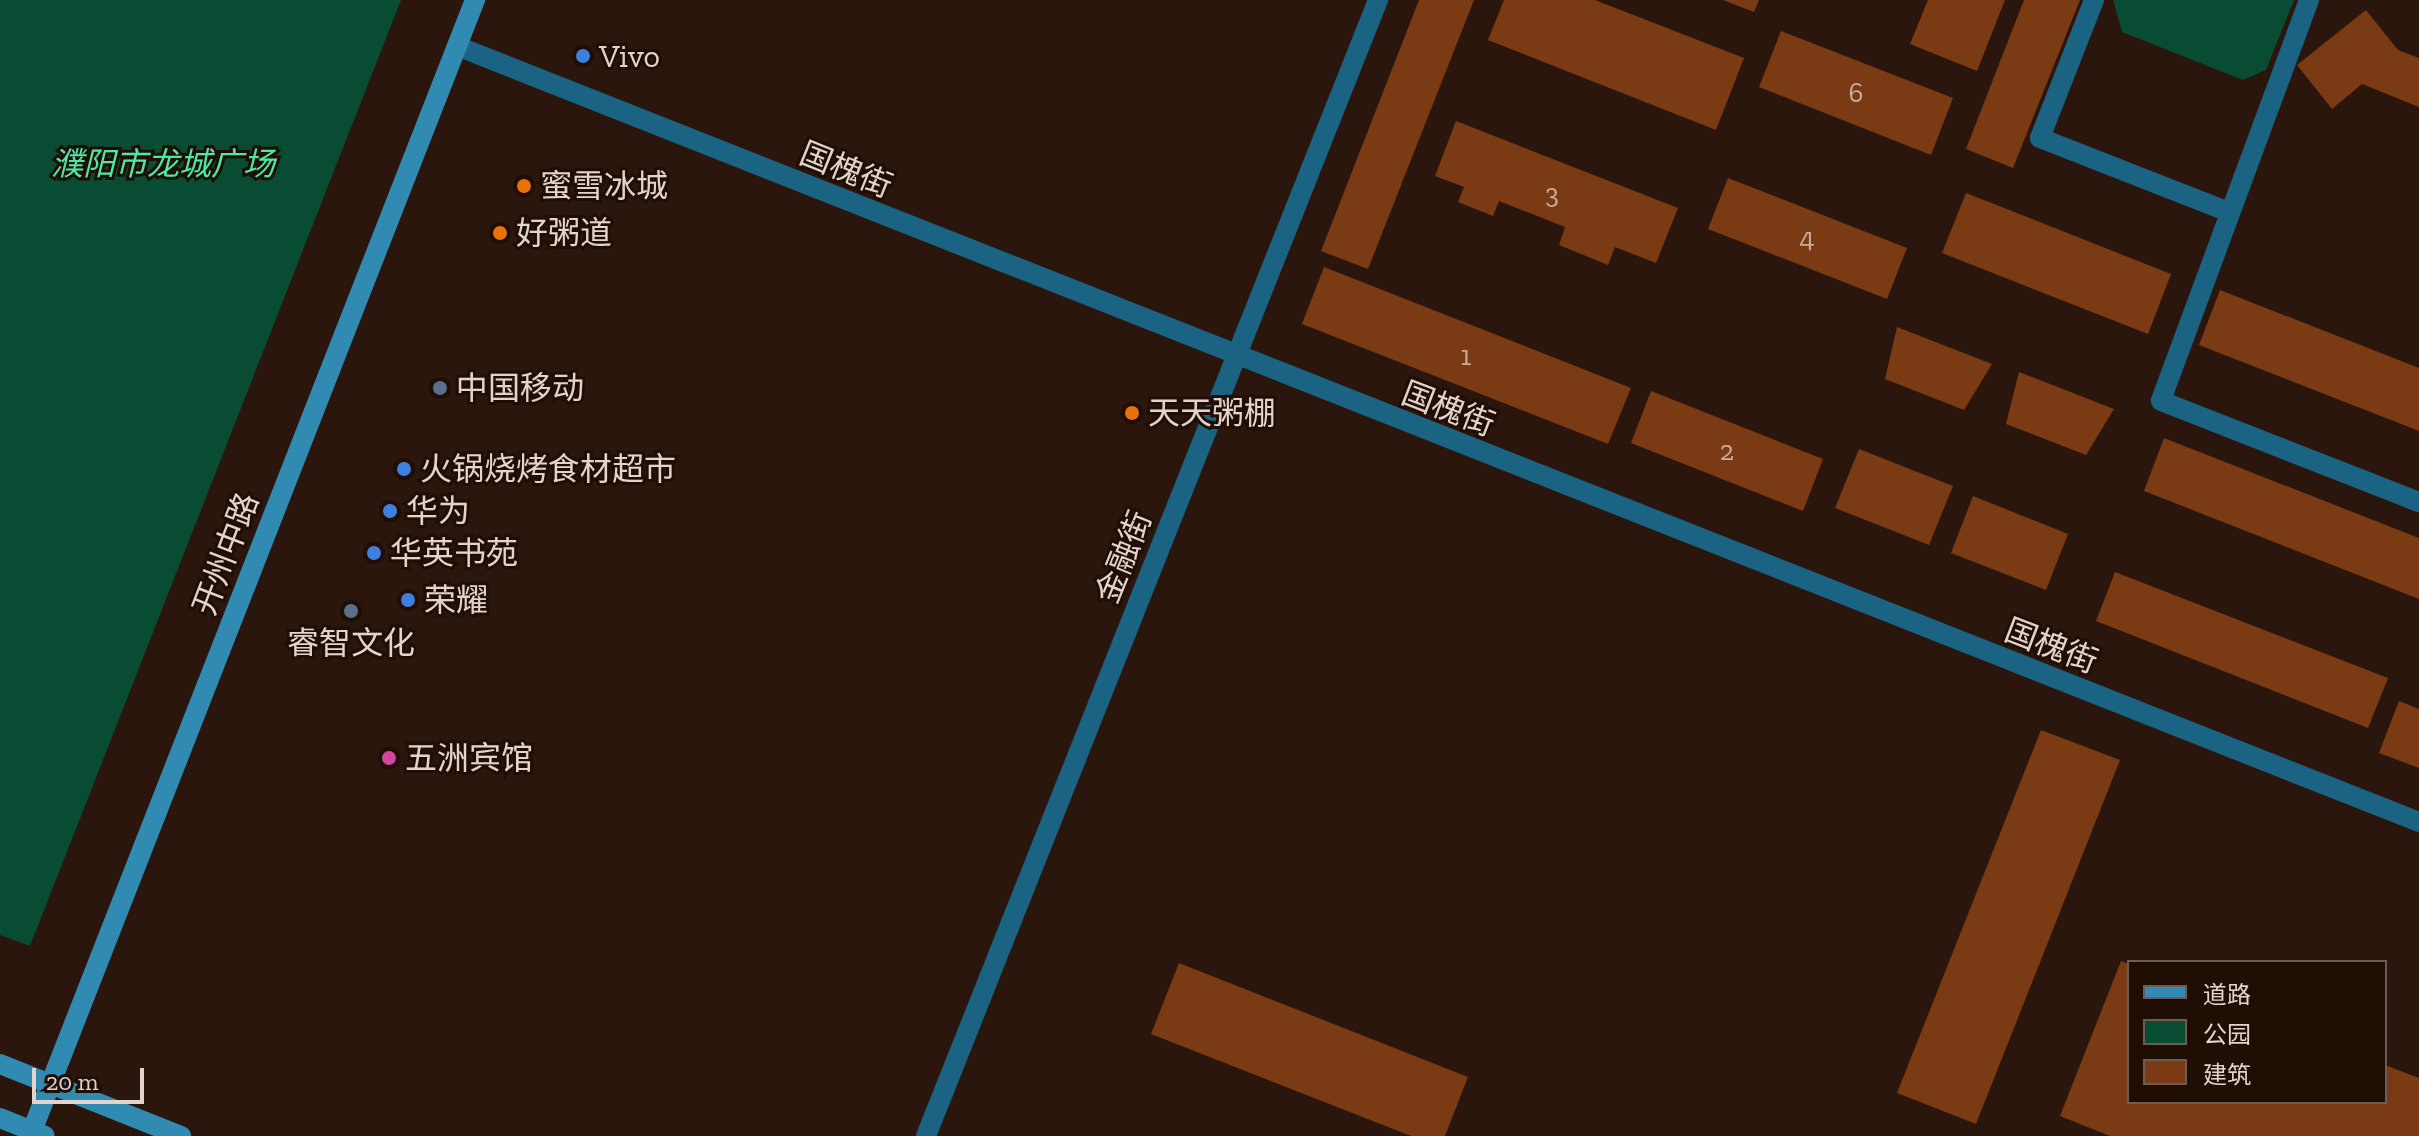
<!DOCTYPE html>
<html>
<head>
<meta charset="utf-8">
<style>
  body { margin:0 }
  #map { position:relative; width:2419px; height:1136px; overflow:hidden; background:#2a160c; font-family:"Zilla Slab","Noto Sans SC",serif }
  div>[style] { position:absolute }
  .green>* { inset:0; background:#084c33 }
  .building>* { inset:0; background:#7a3a13 }
  .lane>* { height:20px; margin:-10px; padding:0 10px; transform-origin:10px; border-radius:10px; background:#1b6382 }
  .street>* { height:20px; margin:-10px; padding:0 10px; transform-origin:10px; border-radius:10px; background:#1b6382 }
  .secondary>* { height:20px; margin:-10px; padding:0 10px; transform-origin:10px; border-radius:10px; background:#318ab2 }
  .dots>* { width:22px; height:22px; translate:-50% -50%; box-sizing:border-box; border:4px solid #200d04; border-radius:50% }
  span { translate:-50% -50%; white-space:nowrap; text-align:center; line-height:1.15; -webkit-text-stroke:6px #200d04; paint-order:stroke }
  .number-label { font-size:28px; color:#c8ad9e }
  .number-label span { -webkit-text-stroke-width:0 }
  .poi-label { font-size:32px; color:#e2d3cd }
  .left { translate:0 -50%; text-align:left }
  .park-label { font-size:32px; color:#4ce8aa; font-style:italic }
  .street-label { font-size:32px; color:#e2d3cd }
  .legend { position:absolute; left:2127px; top:960px; width:260px; height:144px; box-sizing:border-box; background:#200d04; border:2px solid #6e5c54; margin:0; padding:10px 14px; list-style:none; font-size:24px; color:#e2d3cd }
  .legend li { display:flex; align-items:center; gap:16px; height:40px }
  .legend b { width:40px; border:2px solid #6e5c54 }
  .scale { position:absolute; left:32px; top:1068px; width:112px; height:36px; box-sizing:border-box; border:4px solid #e2d3cd; border-top:0; padding-left:10px; font-size:24px; line-height:28px; white-space:nowrap; color:#e2d3cd; -webkit-text-stroke:6px #200d04; paint-order:stroke }
</style>
</head>
<body>
<div id="map">
  <div class="green">
    <div style="clip-path:polygon(0 0,401px 0,30px 946px,0 935px)"></div>
    <div style="clip-path:polygon(2113px 0,2294px 0,2266px 70px,2243px 80px,2122px 32px)"></div>
  </div>
  <div class="building">
    <div style="clip-path:polygon(1419px 0,1474px 0,1368px 269px,1321px 251px)"></div>
    <div style="clip-path:polygon(1504px 0,1595px 0,1744px 58px,1716px 130px,1488px 40px)"></div>
    <div style="clip-path:polygon(1723px 0,1759px 0,1754px 12px)"></div>
    <div style="clip-path:polygon(1928px 0,2005px 0,1977px 71px,1910px 44px)"></div>
    <div style="clip-path:polygon(2024px 0,2080px 0,2013px 168px,1966px 149px)"></div>
    <div style="clip-path:polygon(2366px 10px,2398px 50px,2419px 58px,2419px 107px,2362px 84px,2332px 109px,2297px 65px)"></div>
    <div style="clip-path:polygon(1781px 31px,1953px 98px,1931px 155px,1759px 87px)"></div>
    <div style="clip-path:polygon(1456px 121px,1678px 208px,1656px 263px,1615px 247px,1608px 265px,1559px 245px,1565px 227px,1499px 201px,1493px 216px,1458px 202px,1464px 187px,1435px 176px)"></div>
    <div style="clip-path:polygon(1728px 178px,1907px 248px,1887px 299px,1708px 229px)"></div>
    <div style="clip-path:polygon(1966px 193px,2171px 274px,2148px 334px,1942px 253px)"></div>
    <div style="clip-path:polygon(1324px 267px,1631px 388px,1608px 444px,1302px 324px)"></div>
    <div style="clip-path:polygon(2220px 290px,2419px 368px,2419px 431px,2199px 345px)"></div>
    <div style="clip-path:polygon(1897px 327px,1992px 364px,1964px 410px,1885px 379px)"></div>
    <div style="clip-path:polygon(2019px 372px,2114px 409px,2086px 455px,2006px 424px)"></div>
    <div style="clip-path:polygon(1651px 391px,1823px 459px,1803px 511px,1631px 443px)"></div>
    <div style="clip-path:polygon(2164px 438px,2419px 538px,2419px 599px,2144px 491px)"></div>
    <div style="clip-path:polygon(1859px 449px,1953px 486px,1929px 545px,1835px 508px)"></div>
    <div style="clip-path:polygon(1973px 496px,2068px 534px,2046px 590px,1951px 553px)"></div>
    <div style="clip-path:polygon(2115px 572px,2388px 678px,2368px 728px,2096px 621px)"></div>
    <div style="clip-path:polygon(2399px 701px,2419px 709px,2419px 768px,2379px 753px)"></div>
    <div style="clip-path:polygon(2041px 730px,2120px 760px,1976px 1124px,1897px 1093px)"></div>
    <div style="clip-path:polygon(2121px 961px,2129px 964px,2129px 1102px,2385px 1102px,2385px 1065px,2419px 1078px,2419px 1136px,2110px 1136px,2060px 1116px)"></div>
    <div style="clip-path:polygon(1179px 963px,1468px 1077px,1445px 1136px,1411px 1136px,1151px 1034px)"></div>
  </div>
  <div class="lane">
    <div style="left:2094px;top:0;width:148px;rotate:111.4deg"></div>
    <div style="left:2040px;top:138px;width:200px;rotate:21.4deg"></div>
    <div style="left:2309px;top:0;width:427px;rotate:110.3deg"></div>
    <div style="left:2161px;top:401px;width:277px;rotate:21.4deg"></div>
  </div>
  <div class="street">
    <div style="left:457px;top:46px;width:2110px;rotate:21.58deg"></div>
    <div style="left:926px;top:1136px;width:1223px;rotate:-68.3deg"></div>
  </div>
  <div class="secondary">
    <div style="left:0;top:1064px;width:195px;rotate:21.7deg"></div>
    <div style="left:0;top:1118px;width:48px;rotate:21.8deg"></div>
    <div style="left:32px;top:1131px;width:1215px;rotate:-68.61deg"></div>
  </div>
  <div class="dots">
    <div style="left:583px;top:56px;background:#3f7fe0"></div>
    <div style="left:524px;top:186px;background:#e8710a"></div>
    <div style="left:500px;top:233px;background:#e8710a"></div>
    <div style="left:440px;top:388px;background:#5c6f8a"></div>
    <div style="left:1132px;top:413px;background:#e8710a"></div>
    <div style="left:404px;top:469px;background:#3f7fe0"></div>
    <div style="left:390px;top:511px;background:#3f7fe0"></div>
    <div style="left:374px;top:553px;background:#3f7fe0"></div>
    <div style="left:408px;top:600px;background:#3f7fe0"></div>
    <div style="left:351px;top:611px;background:#5c6f8a"></div>
    <div style="left:389px;top:758px;background:#d1479c"></div>
  </div>
  <div class="number-label">
    <span style="left:1856px;top:93px">6</span>
    <span style="left:1552px;top:194px">3</span>
    <span style="left:1807px;top:238px">4</span>
    <span style="left:1466px;top:356px">1</span>
    <span style="left:1727px;top:451px">2</span>
  </div>
  <div class="poi-label">
    <span class="left" style="left:599px;top:56px">Vivo</span>
    <span class="left" style="left:540px;top:186px">蜜雪冰城</span>
    <span class="left" style="left:516px;top:233px">好粥道</span>
    <span class="left" style="left:456px;top:388px">中国移动</span>
    <span class="left" style="left:1148px;top:413px">天天粥棚</span>
    <span class="left" style="left:420px;top:469px">火锅烧烤食材超市</span>
    <span class="left" style="left:406px;top:511px">华为</span>
    <span class="left" style="left:390px;top:553px">华英书苑</span>
    <span class="left" style="left:424px;top:600px">荣耀</span>
    <span style="left:351px;top:643px">睿智文化</span>
    <span class="left" style="left:405px;top:758px">五洲宾馆</span>
  </div>
  <div class="park-label">
    <span style="left:163px;top:164px">濮阳市龙城广场</span>
  </div>
  <div class="street-label">
    <span style="left:846px;top:170px;rotate:22deg">国槐街</span>
    <span style="left:1448px;top:409px;rotate:21deg">国槐街</span>
    <span style="left:226px;top:554px;rotate:-69deg">开州中路</span>
    <span style="left:1124px;top:557px;rotate:-68deg">金融街</span>
    <span style="left:2051px;top:646px;rotate:21deg">国槐街</span>
  </div>
  <ul class="legend">
  <li><b style="height:10px;background:#318ab2"></b>道路</li>
  <li><b style="height:22px;background:#084c33"></b>公园</li>
  <li><b style="height:22px;background:#7a3a13"></b>建筑</li>
  </ul>
  <div class="scale">20 m</div>
</div>
</body>
</html>
